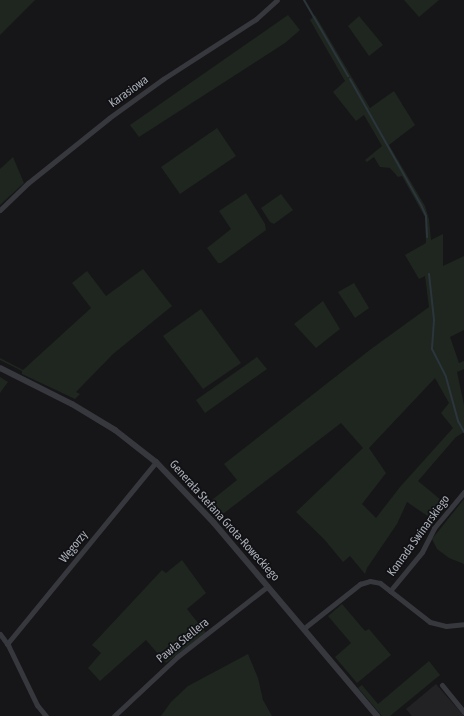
<!DOCTYPE html>
<html>
<head>
<meta charset="utf-8">
<style>
  body { margin:0 }
  #map { position:relative; width:464px; height:716px; overflow:hidden; background:#161618; font-family:"Asap Condensed",sans-serif }
  div>[style] { position:absolute }
  .built>* { inset:0; background:#222225 }
  .green>* { inset:0; background:#1e261f }
  .stream>* { height:2px; margin:-1px; padding:0 1px; transform-origin:1px; border-radius:1px; background:#2c353c }
  .minor>* { height:5px; margin:-2.5px; padding:0 2.5px; transform-origin:2.5px; border-radius:2.5px; background:#37383d }
  .tertiary>* { height:6px; margin:-3px; padding:0 3px; transform-origin:3px; border-radius:3px; background:#37383d }
  span { translate:-50% -50%; white-space:nowrap; text-align:center; line-height:1.15; -webkit-text-stroke:3.5px #111113; paint-order:stroke }
  .street-label { font-size:12px; color:#a8adb8 }
</style>
</head>
<body>
<div id="map">
  <div class="built">
    <div style="clip-path:polygon(436px 684px,464px 716px,412px 716px,406px 709px)"></div>
  </div>
  <div class="green">
    <div style="clip-path:polygon(0 0,35px 0,0 35px)"></div>
    <div style="clip-path:polygon(404px 0,439px 0,419px 17px)"></div>
    <div style="clip-path:polygon(288px 15px,300px 30px,285px 43px,139px 137px,130px 125px)"></div>
    <div style="clip-path:polygon(evenodd,315px 15px,370px 108px,394px 91px,415px 125px,389px 145px,425px 206px,429px 219px,431px 240px,443px 234px,443px 266px,464px 256px,464px 330px,450px 337px,459px 363px,464px 361px,464px 369px,457px 372px,464px 405px,464px 432px,456px 437px,418px 481px,447px 505px,435px 521px,407px 502px,397px 524px,367px 568px,365px 574px,350px 556px,343px 562px,324px 539px,296px 512px,363px 448px,341px 423px,219px 517px,207px 504px,237px 480px,224px 464px,371px 349px,429px 307px,425px 276px,419px 279px,405px 255px,426px 243px,425px 217px,402px 176px,398px 177px,390px 168px,380px 167px,374px 157px,367px 162px,365px 160px,382px 146px,364px 115px,356px 121px,333px 92px,345px 81px,310px 20px,315px 15px,435px 378px,449px 403px,441px 413px,453px 428px,400px 487px,376px 518px,362px 504px,386px 473px,369px 448px,435px 378px)"></div>
    <div style="clip-path:polygon(359px 16px,383px 45px,369px 56px,348px 26px)"></div>
    <div style="clip-path:polygon(217px 128px,236px 156px,180px 194px,161px 167px)"></div>
    <div style="clip-path:polygon(13px 157px,24px 183px,0 205px,0 169px)"></div>
    <div style="clip-path:polygon(246px 193px,265px 224px,266px 230px,221px 263px,218px 263px,207px 248px,231px 229px,219px 211px)"></div>
    <div style="clip-path:polygon(281px 194px,293px 210px,274px 224px,270px 222px,261px 208px)"></div>
    <div style="clip-path:polygon(143px 269px,172px 306px,113px 354px,76px 392px,80px 394px,75px 399px,22px 374px,22px 371px,0 360px,0 358px,23px 370px,91px 308px,72px 283px,87px 271px,106px 296px)"></div>
    <div style="clip-path:polygon(354px 283px,369px 308px,355px 318px,338px 292px)"></div>
    <div style="clip-path:polygon(323px 301px,340px 329px,316px 348px,294px 324px)"></div>
    <div style="clip-path:polygon(201px 309px,241px 363px,203px 389px,163px 336px)"></div>
    <div style="clip-path:polygon(257px 357px,267px 369px,205px 413px,196px 400px)"></div>
    <div style="clip-path:polygon(0 377px,8px 382px,0 393px)"></div>
    <div style="clip-path:polygon(464px 499px,464px 564px,449px 558px,437px 549px,432px 539px)"></div>
    <div style="clip-path:polygon(182px 560px,206px 593px,187px 609px,206px 633px,166px 663px,146px 640px,100px 681px,88px 668px,101px 653px,92px 645px,162px 570px,166px 573px)"></div>
    <div style="clip-path:polygon(342px 604px,365px 631px,369px 629px,391px 655px,357px 683px,335px 657px,351px 643px,328px 616px)"></div>
    <div style="clip-path:polygon(248px 654px,258px 678px,263px 700px,272px 716px,161px 716px,171px 702px,188px 686px)"></div>
    <div style="clip-path:polygon(429px 661px,440px 675px,390px 716px,382px 716px,358px 688px,362px 685px,378px 704px)"></div>
  </div>
  <div class="stream">
    <div style="left:304px;top:0;width:88px;rotate:59.9deg"></div>
    <div style="left:350px;top:79px;width:147px;rotate:60.6deg"></div>
    <div style="left:422px;top:207px;width:10px;rotate:66deg"></div>
    <div style="left:426px;top:216px;width:21px;rotate:87deg"></div>
    <div style="left:429px;top:274px;width:46px;rotate:83.8deg"></div>
    <div style="left:434px;top:320px;width:29px;rotate:94deg"></div>
    <div style="left:432px;top:349px;width:31px;rotate:63deg"></div>
    <div style="left:446px;top:377px;width:46px;rotate:74.7deg"></div>
    <div style="left:458px;top:421px;width:13px;rotate:61deg"></div>
  </div>
  <div class="minor">
    <div style="left:0;top:210px;width:39px;rotate:-44deg"></div>
    <div style="left:28px;top:183px;width:104px;rotate:-38.7deg"></div>
    <div style="left:109px;top:118px;width:67px;rotate:-35.8deg"></div>
    <div style="left:163px;top:79px;width:111px;rotate:-32.8deg"></div>
    <div style="left:256px;top:19px;width:28px;rotate:-42deg"></div>
    <div style="left:390px;top:591px;width:50px;rotate:-50.6deg"></div>
    <div style="left:422px;top:552px;width:27px;rotate:-63deg"></div>
    <div style="left:434px;top:528px;width:47px;rotate:-50.2deg"></div>
    <div style="left:303px;top:629px;width:73px;rotate:-38.3deg"></div>
    <div style="left:360px;top:584px;width:10px;rotate:-17deg"></div>
    <div style="left:370px;top:581px;width:10px;rotate:11deg"></div>
    <div style="left:380px;top:583px;width:63px;rotate:38deg"></div>
    <div style="left:430px;top:622px;width:16px;rotate:14deg"></div>
    <div style="left:446px;top:626px;width:18px;rotate:-6deg"></div>
    <div style="left:0;top:634px;width:14px;rotate:54deg"></div>
    <div style="left:8px;top:645px;width:67px;rotate:64.2deg"></div>
    <div style="left:37px;top:705px;width:14px;rotate:51deg"></div>
    <div style="left:7px;top:644px;width:235px;rotate:-50.7deg"></div>
    <div style="left:442px;top:685px;width:35px;rotate:51deg"></div>
    <div style="left:114px;top:716px;width:86px;rotate:-43.1deg"></div>
    <div style="left:177px;top:657px;width:115px;rotate:-38deg"></div>
  </div>
  <div class="tertiary">
    <div style="left:0;top:368px;width:80px;rotate:26.6deg"></div>
    <div style="left:72px;top:404px;width:50px;rotate:31.2deg"></div>
    <div style="left:115px;top:430px;width:52px;rotate:38deg"></div>
    <div style="left:156px;top:462px;width:84px;rotate:46.4deg"></div>
    <div style="left:214px;top:523px;width:253px;rotate:49.8deg"></div>
  </div>
  <div class="street-label">
    <span style="left:129px;top:92px;rotate:-36deg">Karasiowa</span>
    <span style="left:224px;top:521px;rotate:48deg">Generała Stefana Grota-Roweckiego</span>
    <span style="left:419px;top:536px;rotate:-54deg">Konrada Swinarskiego</span>
    <span style="left:74px;top:547px;rotate:-51deg">Węgorzy</span>
    <span style="left:183px;top:641px;rotate:-39deg">Pawła Stellera</span>
  </div>
</div>
</body>
</html>
